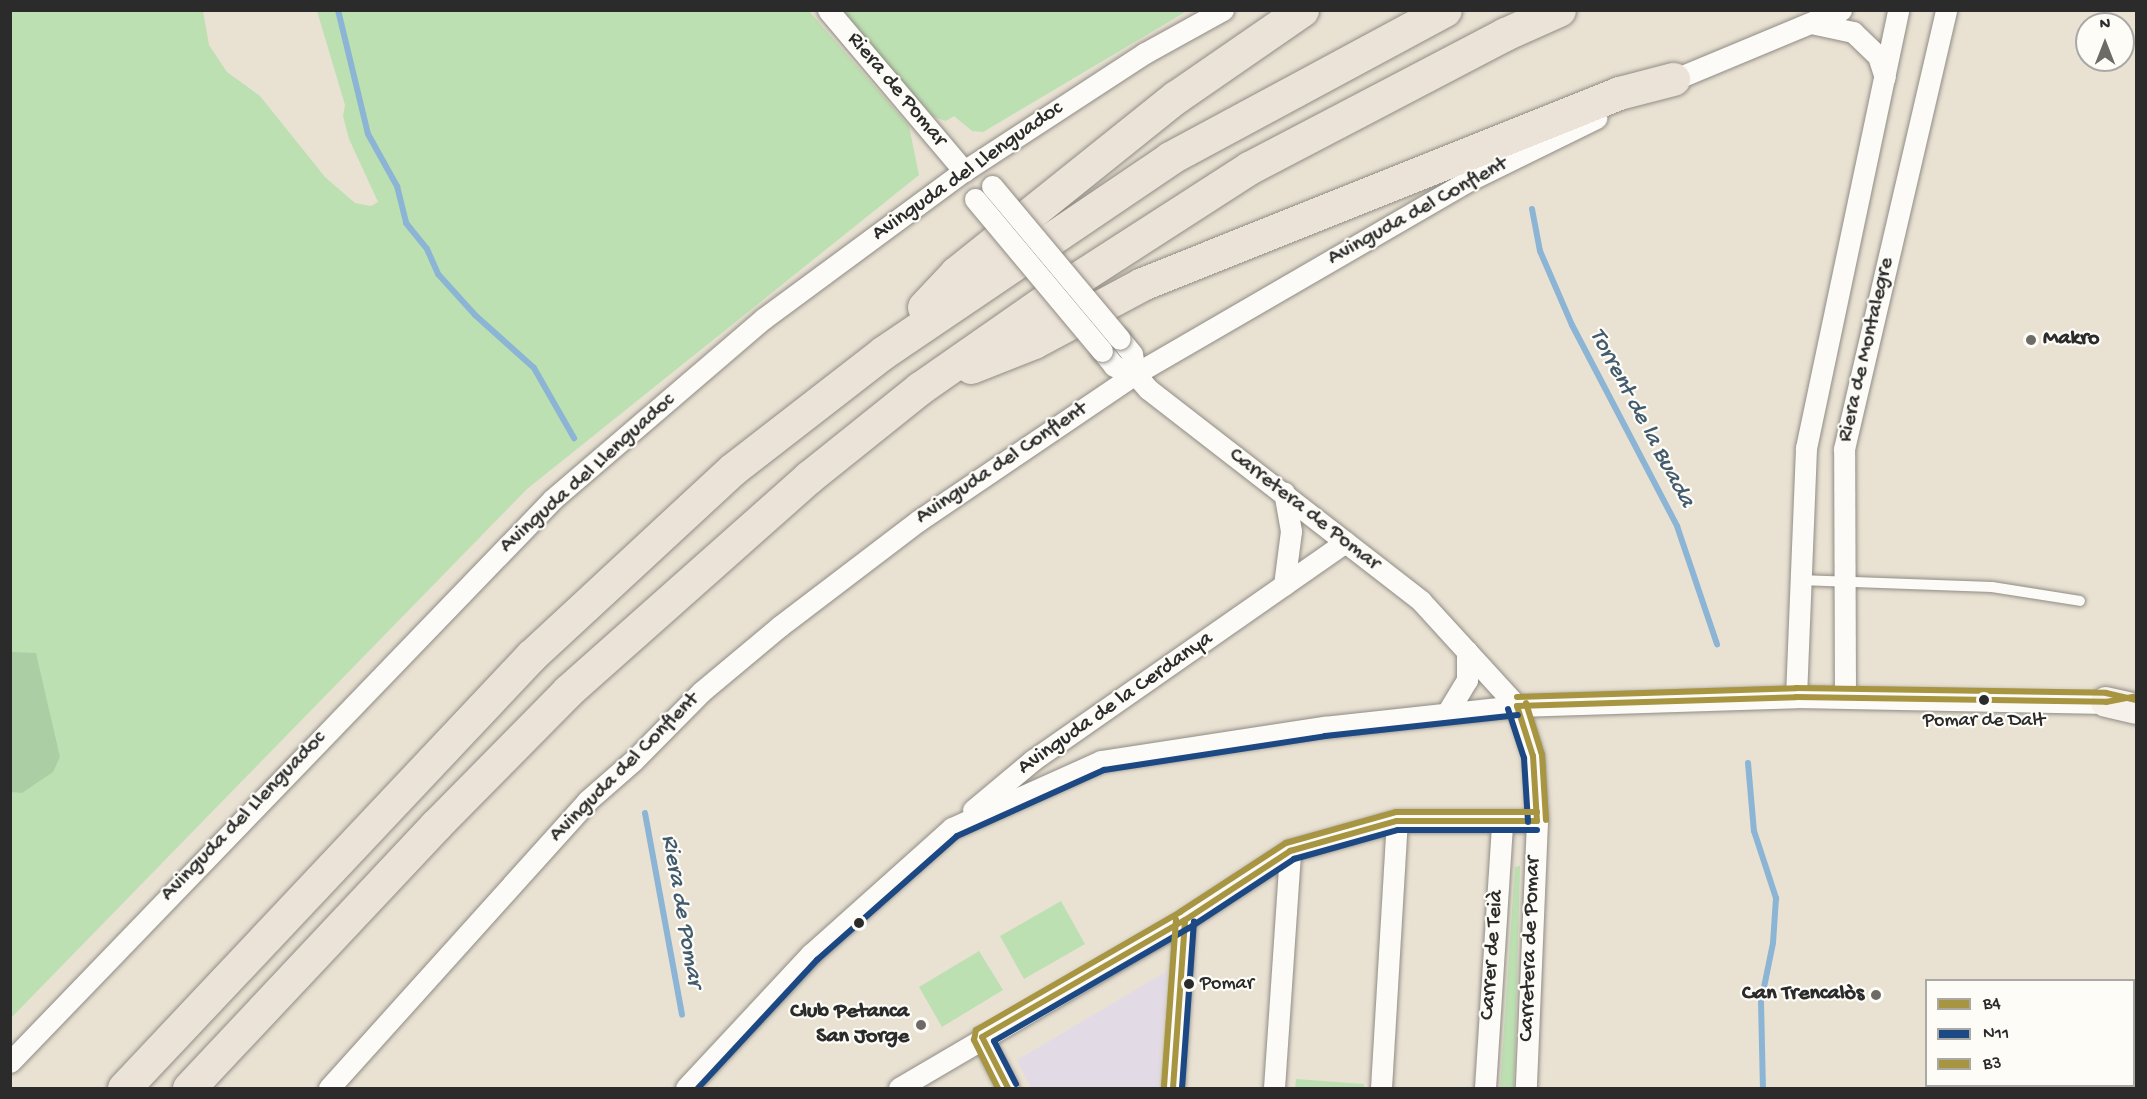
<!DOCTYPE html>
<html>
<head>
<meta charset="utf-8">
<style>
  body { margin:0 }
  #map { position:relative; width:2147px; height:1099px; overflow:hidden; background:#e9e2d3; font-family:"Gochi Hand",sans-serif }
  div>[style] { position:absolute }
  .built>* { inset:0; background:#e2dbe6 }
  .green>* { inset:0; background:#bde0b2 }
  .forest>* { inset:0; background:#accea5 }
  .stream>* { height:6px; margin:-3px; padding:0 3px; transform-origin:3px; border-radius:3px; background:#8cb5d5 }
  .roads { filter:drop-shadow(0 0 2px #908c85) drop-shadow(0 0 2px #908c85) }
  .lane>* { height:10px; margin:-5px; padding:0 5px; transform-origin:5px; border-radius:5px; background:#fcfbf8 }
  .street>* { height:21px; margin:-10.5px; padding:0 10.5px; transform-origin:10.5px; border-radius:10.5px; background:#fcfbf8 }
  .secondary>* { height:30px; margin:-15px; padding:0 15px; transform-origin:15px; border-radius:15px; background:#f6f1eb }
  .highway>* { height:33px; margin:-16.5px; padding:0 16.5px; transform-origin:16.5px; border-radius:16.5px; background:#ece3d8 }
  .bridges { filter:drop-shadow(0 0 2px #908c85) drop-shadow(0 0 2px #908c85) }
  .street-bridge>* { height:21px; margin:-10.5px; padding:0 10.5px; transform-origin:10.5px; border-radius:10.5px; background:#fcfbf8 }
  .bus-1>* { height:6px; margin:-3px; padding:0 3px; transform-origin:3px; border-radius:3px; background:#a79541 }
  .bus-2>* { height:6px; margin:-3px; padding:0 3px; transform-origin:3px; border-radius:3px; background:#1c4883 }
  .bus-3>* { height:6px; margin:-3px; padding:0 3px; transform-origin:3px; border-radius:3px; background:#a79541 }
  .dots>* { width:16px; height:16px; translate:-50% -50%; box-sizing:border-box; border:3px solid #fdfcf7; border-radius:50% }
  span { translate:-50% -50%; white-space:nowrap; text-align:center; line-height:1.15; -webkit-text-stroke:4.5px #fdfcf7; paint-order:stroke }
  .bus-label { font-size:20px; color:#2b2b2b }
  .left { translate:0 -50%; text-align:left }
  .street-label { font-size:22px; color:#2b2b2b }
  .poi-label { font-size:22px; color:#2b2b2b; font-weight:700 }
  .right { translate:-100% -50%; text-align:right }
  .water-label { font-size:24px; color:#425b6f; font-style:italic }
  .frame { position:absolute; inset:0; border:12px solid #2b2b2b; pointer-events:none }
  .legend { position:absolute; left:1925px; top:979px; width:210px; height:108px; box-sizing:border-box; background:#fdfcf7; border:2px solid #a9a8a5; margin:0; padding:8px 10px; list-style:none; font-size:18px; color:#2b2b2b }
  .legend li { display:flex; align-items:center; gap:12px; height:30px }
  .legend b { width:30px; border:2px solid #a9a8a5 }
  .north { position:absolute; left:2075px; top:12px; width:60px; height:60px; box-sizing:border-box; background:#fdfcf7; border:2px solid #a9a8a5; border-radius:50%; rotate:0deg; font-size:16px; font-weight:700; line-height:24px; text-align:center; color:#2b2b2b }
  .north::after { content:''; display:block; margin:auto; width:21px; height:27px; background:#6e6b66; clip-path:polygon(50% 0,100% 100%,50% 72%,0 100%) }
</style>
</head>
<body>
<div id="map">
  <div class="built">
    <div style="clip-path:polygon(1167px 971px,1158px 1088px,1031px 1088px,1017px 1060px)"></div>
  </div>
  <div class="green">
    <div style="clip-path:polygon(11px 11px,203px 11px,209px 45px,227px 72px,260px 96px,325px 177px,355px 203px,371px 206px,378px 202px,349px 139px,343px 116px,345px 105px,317px 11px,809px 11px,909px 126px,919px 175px,527px 489px,11px 1018px)"></div>
    <div style="clip-path:polygon(838px 11px,1187px 11px,983px 132px,972px 131px,954px 116px,946px 121px,934px 117px)"></div>
    <div style="clip-path:polygon(1520px 866px,1514px 1088px,1500px 1088px,1515px 867px)"></div>
    <div style="clip-path:polygon(1061px 901px,1085px 944px,1024px 979px,1000px 936px)"></div>
    <div style="clip-path:polygon(979px 951px,1003px 990px,942px 1027px,919px 987px)"></div>
    <div style="clip-path:polygon(1296px 1079px,1364px 1084px,1364px 1088px,1295px 1088px)"></div>
  </div>
  <div class="forest">
    <div style="clip-path:polygon(11px 652px,36px 653px,60px 757px,53px 772px,22px 793px,11px 792px)"></div>
  </div>
  <div class="stream">
    <div style="left:338px;top:10px;width:128px;rotate:76.4deg"></div>
    <div style="left:368px;top:134px;width:60px;rotate:60.9deg"></div>
    <div style="left:397px;top:186px;width:38px;rotate:76deg"></div>
    <div style="left:406px;top:223px;width:33px;rotate:51deg"></div>
    <div style="left:427px;top:249px;width:27px;rotate:66deg"></div>
    <div style="left:438px;top:274px;width:55px;rotate:47.9deg"></div>
    <div style="left:475px;top:315px;width:79px;rotate:41.9deg"></div>
    <div style="left:534px;top:368px;width:81px;rotate:60.3deg"></div>
    <div style="left:1532px;top:209px;width:43px;rotate:79.2deg"></div>
    <div style="left:1540px;top:251px;width:81px;rotate:66.6deg"></div>
    <div style="left:1572px;top:325px;width:227px;rotate:62.4deg"></div>
    <div style="left:1677px;top:526px;width:125px;rotate:71.3deg"></div>
    <div style="left:1748px;top:763px;width:68px;rotate:85deg"></div>
    <div style="left:1754px;top:831px;width:71px;rotate:71.8deg"></div>
    <div style="left:1776px;top:898px;width:45px;rotate:93.8deg"></div>
    <div style="left:1773px;top:943px;width:60px;rotate:101.5deg"></div>
    <div style="left:1761px;top:1002px;width:86px;rotate:88.7deg"></div>
    <div style="left:645px;top:813px;width:205px;rotate:79.6deg"></div>
  </div>
  <div class="roads">
    <div class="lane">
      <div style="left:1799px;top:580px;width:193px;rotate:2.1deg"></div>
      <div style="left:1992px;top:587px;width:89px;rotate:9deg"></div>
    </div>
    <div class="street">
      <div style="left:828px;top:10px;width:211px;rotate:49.8deg"></div>
      <div style="left:1811px;top:23px;width:43px;rotate:12.1deg"></div>
      <div style="left:1853px;top:32px;width:35px;rotate:44deg"></div>
      <div style="left:1878px;top:56px;width:22px;rotate:72deg"></div>
      <div style="left:1661px;top:85px;width:195px;rotate:-22.6deg"></div>
      <div style="left:1120px;top:339px;width:19px;rotate:51deg"></div>
      <div style="left:1132px;top:354px;width:20px;rotate:81deg"></div>
      <div style="left:1135px;top:374px;width:20px;rotate:49deg"></div>
      <div style="left:1148px;top:389px;width:346px;rotate:37.8deg"></div>
      <div style="left:1421px;top:601px;width:142px;rotate:47.6deg"></div>
      <div style="left:1517px;top:706px;width:52px;rotate:72.3deg"></div>
      <div style="left:1533px;top:756px;width:65px;rotate:86.5deg"></div>
      <div style="left:1537px;top:821px;width:267px;rotate:92.4deg"></div>
      <div style="left:1102px;top:351px;width:19px;rotate:51deg"></div>
      <div style="left:1114px;top:366px;width:22px;rotate:21deg"></div>
      <div style="left:1284px;top:585px;width:54px;rotate:-82.6deg"></div>
      <div style="left:1291px;top:531px;width:39px;rotate:-100deg"></div>
      <div style="left:1796px;top:697px;width:249px;rotate:-87.7deg"></div>
      <div style="left:1806px;top:448px;width:448px;rotate:-78.1deg"></div>
      <div style="left:1845px;top:697px;width:248px;rotate:-90.2deg"></div>
      <div style="left:1844px;top:449px;width:451px;rotate:-76.9deg"></div>
      <div style="left:1447px;top:713px;width:39px;rotate:-59deg"></div>
      <div style="left:1467px;top:680px;width:29px;rotate:-90deg"></div>
      <div style="left:973px;top:810px;width:78px;rotate:-39.8deg"></div>
      <div style="left:1033px;top:760px;width:381px;rotate:-34.9deg"></div>
      <div style="left:982px;top:1037px;width:57px;rotate:63deg"></div>
      <div style="left:10px;top:1062px;width:782px;rotate:-46.04deg"></div>
      <div style="left:553px;top:499px;width:277px;rotate:-40.6deg"></div>
      <div style="left:763px;top:319px;width:250px;rotate:-36.4deg"></div>
      <div style="left:964px;top:171px;width:216px;rotate:-33.1deg"></div>
      <div style="left:1145px;top:53px;width:89px;rotate:-28.9deg"></div>
      <div style="left:329px;top:1088px;width:386px;rotate:-48deg"></div>
      <div style="left:587px;top:801px;width:62px;rotate:-41.1deg"></div>
      <div style="left:634px;top:760px;width:95px;rotate:-45.4deg"></div>
      <div style="left:701px;top:692px;width:103px;rotate:-39.9deg"></div>
      <div style="left:780px;top:626px;width:173px;rotate:-37.3deg"></div>
      <div style="left:918px;top:521px;width:262px;rotate:-34.1deg"></div>
      <div style="left:1135px;top:374px;width:385px;rotate:-30.1deg"></div>
      <div style="left:1468px;top:181px;width:143px;rotate:-26.2deg"></div>
      <div style="left:686px;top:1088px;width:183px;rotate:-47deg"></div>
      <div style="left:811px;top:954px;width:189px;rotate:-41.8deg"></div>
      <div style="left:952px;top:828px;width:163px;rotate:-24.2deg"></div>
      <div style="left:1101px;top:761px;width:226px;rotate:-8.7deg"></div>
      <div style="left:1324px;top:727px;width:194px;rotate:-6.2deg"></div>
      <div style="left:1517px;top:706px;width:279px;rotate:-1.8deg"></div>
      <div style="left:1796px;top:697px;width:324px;rotate:1.1deg"></div>
      <div style="left:899px;top:1088px;width:332px;rotate:-30.4deg"></div>
      <div style="left:1185px;top:920px;width:126px;rotate:-33.3deg"></div>
      <div style="left:1290px;top:851px;width:111px;rotate:-15.7deg"></div>
      <div style="left:1397px;top:821px;width:140px"></div>
      <div style="left:1173px;top:1088px;width:168px;rotate:-85.9deg"></div>
      <div style="left:1274px;top:1088px;width:238px;rotate:-86.1deg"></div>
      <div style="left:1381px;top:1088px;width:267px;rotate:-86.6deg"></div>
      <div style="left:1485px;top:1088px;width:267px;rotate:-86.3deg"></div>
    </div>
    <div class="secondary">
      <div style="left:2106px;top:702px;width:31px;rotate:13deg"></div>
    </div>
    <div class="highway">
      <div style="left:924px;top:307px;width:47px;rotate:-46.7deg"></div>
      <div style="left:956px;top:273px;width:282px;rotate:-38.7deg"></div>
      <div style="left:1176px;top:97px;width:153px;rotate:-34.6deg"></div>
      <div style="left:971px;top:367px;width:68px;rotate:-21.6deg"></div>
      <div style="left:1034px;top:342px;width:123px;rotate:-28.2deg"></div>
      <div style="left:1142px;top:284px;width:514px;rotate:-21.82deg"></div>
      <div style="left:1619px;top:93px;width:56px;rotate:-14.5deg"></div>
      <div style="left:124px;top:1088px;width:594px;rotate:-46.71deg"></div>
      <div style="left:531px;top:656px;width:275px;rotate:-42.8deg"></div>
      <div style="left:733px;top:469px;width:191px;rotate:-37.8deg"></div>
      <div style="left:884px;top:352px;width:346px;rotate:-34.1deg"></div>
      <div style="left:1170px;top:158px;width:312px;rotate:-28.3deg"></div>
      <div style="left:189px;top:1088px;width:361px;rotate:-46.8deg"></div>
      <div style="left:436px;top:825px;width:188px;rotate:-45.4deg"></div>
      <div style="left:568px;top:691px;width:322px;rotate:-41.6deg"></div>
      <div style="left:809px;top:477px;width:142px;rotate:-38.7deg"></div>
      <div style="left:920px;top:388px;width:182px;rotate:-34.9deg"></div>
      <div style="left:1069px;top:284px;width:214px;rotate:-32.8deg"></div>
      <div style="left:1249px;top:168px;width:289px;rotate:-27.6deg"></div>
      <div style="left:1505px;top:34px;width:59px;rotate:-24deg"></div>
    </div>
  </div>
  <div class="bridges">
    <div class="street-bridge">
      <div style="left:992px;top:186px;width:199px;rotate:50.1deg"></div>
      <div style="left:975px;top:199px;width:198px;rotate:50.1deg"></div>
    </div>
  </div>
  <div class="bus-1">
    <div style="left:1517px;top:706px;width:279px;rotate:-1.8deg"></div>
    <div style="left:1796px;top:697px;width:310px;rotate:0.9deg"></div>
    <div style="left:2106px;top:702px;width:31px;rotate:-11deg"></div>
    <div style="left:1517px;top:706px;width:52px;rotate:72.3deg"></div>
    <div style="left:1533px;top:756px;width:65px;rotate:86.5deg"></div>
    <div style="left:1008px;top:1088px;width:57px;rotate:-117deg"></div>
    <div style="left:982px;top:1037px;width:234px;rotate:-30deg"></div>
    <div style="left:1185px;top:920px;width:126px;rotate:-33.3deg"></div>
    <div style="left:1290px;top:851px;width:111px;rotate:-15.7deg"></div>
    <div style="left:1397px;top:821px;width:140px"></div>
    <div style="left:1173px;top:1088px;width:168px;rotate:-85.9deg"></div>
  </div>
  <div class="bus-2">
    <div style="left:1508px;top:709px;width:52px;rotate:71.9deg"></div>
    <div style="left:1524px;top:758px;width:64px;rotate:86.4deg"></div>
    <div style="left:1016px;top:1084px;width:48px;rotate:-117.1deg"></div>
    <div style="left:994px;top:1041px;width:225px;rotate:-30.1deg"></div>
    <div style="left:1189px;top:928px;width:126px;rotate:-33.3deg"></div>
    <div style="left:1294px;top:859px;width:108px;rotate:-15.6deg"></div>
    <div style="left:1398px;top:830px;width:139px"></div>
    <div style="left:698px;top:1088px;width:175px;rotate:-47.1deg"></div>
    <div style="left:817px;top:960px;width:187px;rotate:-41.5deg"></div>
    <div style="left:957px;top:836px;width:161px;rotate:-24.2deg"></div>
    <div style="left:1104px;top:770px;width:224px;rotate:-8.7deg"></div>
    <div style="left:1325px;top:736px;width:194px;rotate:-6.2deg"></div>
    <div style="left:1182px;top:1088px;width:167px;rotate:-85.9deg"></div>
  </div>
  <div class="bus-3">
    <div style="left:1517px;top:697px;width:279px;rotate:-1.8deg"></div>
    <div style="left:1796px;top:688px;width:310px;rotate:0.9deg"></div>
    <div style="left:2106px;top:693px;width:31px;rotate:13deg"></div>
    <div style="left:1526px;top:703px;width:54px;rotate:72.9deg"></div>
    <div style="left:1542px;top:755px;width:65px;rotate:86.5deg"></div>
    <div style="left:1164px;top:1087px;width:168px;rotate:-85.9deg"></div>
    <div style="left:998px;top:1088px;width:54px;rotate:-116.6deg"></div>
    <div style="left:974px;top:1040px;width:10px;rotate:-79deg"></div>
    <div style="left:976px;top:1030px;width:236px;rotate:-30deg"></div>
    <div style="left:1180px;top:912px;width:126px;rotate:-33.1deg"></div>
    <div style="left:1286px;top:843px;width:114px;rotate:-15.7deg"></div>
    <div style="left:1396px;top:812px;width:141px"></div>
  </div>
  <div class="dots">
    <div style="left:2031px;top:340px;background:#6e6b66"></div>
    <div style="left:1984px;top:700px;background:#2b2b2b"></div>
    <div style="left:859px;top:923px;background:#2b2b2b"></div>
    <div style="left:1189px;top:984px;background:#2b2b2b"></div>
    <div style="left:1876px;top:995px;background:#6e6b66"></div>
    <div style="left:921px;top:1025px;background:#6e6b66"></div>
  </div>
  <div class="bus-label">
    <span style="left:1984px;top:721px">Pomar de Dalt</span>
    <span class="left" style="left:1200px;top:984px">Pomar</span>
  </div>
  <div class="street-label">
    <span style="left:896px;top:90px;rotate:50deg">Riera de Pomar</span>
    <span style="left:968px;top:172px;rotate:-35deg">Avinguda del Llenguadoc</span>
    <span style="left:1418px;top:212px;rotate:-29deg">Avinguda del Conflent</span>
    <span style="left:1867px;top:350px;rotate:-77deg">Riera de Montalegre</span>
    <span style="left:1002px;top:464px;rotate:-34deg">Avinguda del Conflent</span>
    <span style="left:588px;top:474px;rotate:-42deg">Avinguda del Llenguadoc</span>
    <span style="left:1304px;top:510px;rotate:38deg">Carretera de Pomar</span>
    <span style="left:1116px;top:704px;rotate:-35deg">Avinguda de la Cerdanya</span>
    <span style="left:625px;top:768px;rotate:-45deg">Avinguda del Conflent</span>
    <span style="left:244px;top:817px;rotate:-46deg">Avinguda del Llenguadoc</span>
    <span style="left:1531px;top:949px;rotate:-88deg">Carretera de Pomar</span>
    <span style="left:1493px;top:955px;rotate:-86deg">Carrer de Teià</span>
  </div>
  <div class="poi-label">
    <span class="left" style="left:2043px;top:340px">Makro</span>
    <span class="right" style="left:1864px;top:995px">Can Trencalòs</span>
    <span class="right" style="left:909px;top:1025px">Club Petanca<br>San Jorge</span>
  </div>
  <div class="water-label">
    <span style="left:1641px;top:418px;rotate:62deg">Torrent de la Buada</span>
    <span style="left:681px;top:911px;rotate:80deg">Riera de Pomar</span>
  </div>
  <div class="frame"></div>
  <ul class="legend">
  <li><b style="height:8px;background:#a79541"></b>B4</li>
  <li><b style="height:8px;background:#1c4883"></b>N11</li>
  <li><b style="height:8px;background:#a79541"></b>B3</li>
  </ul>
  <div class="north">N</div>
</div>
</body>
</html>
